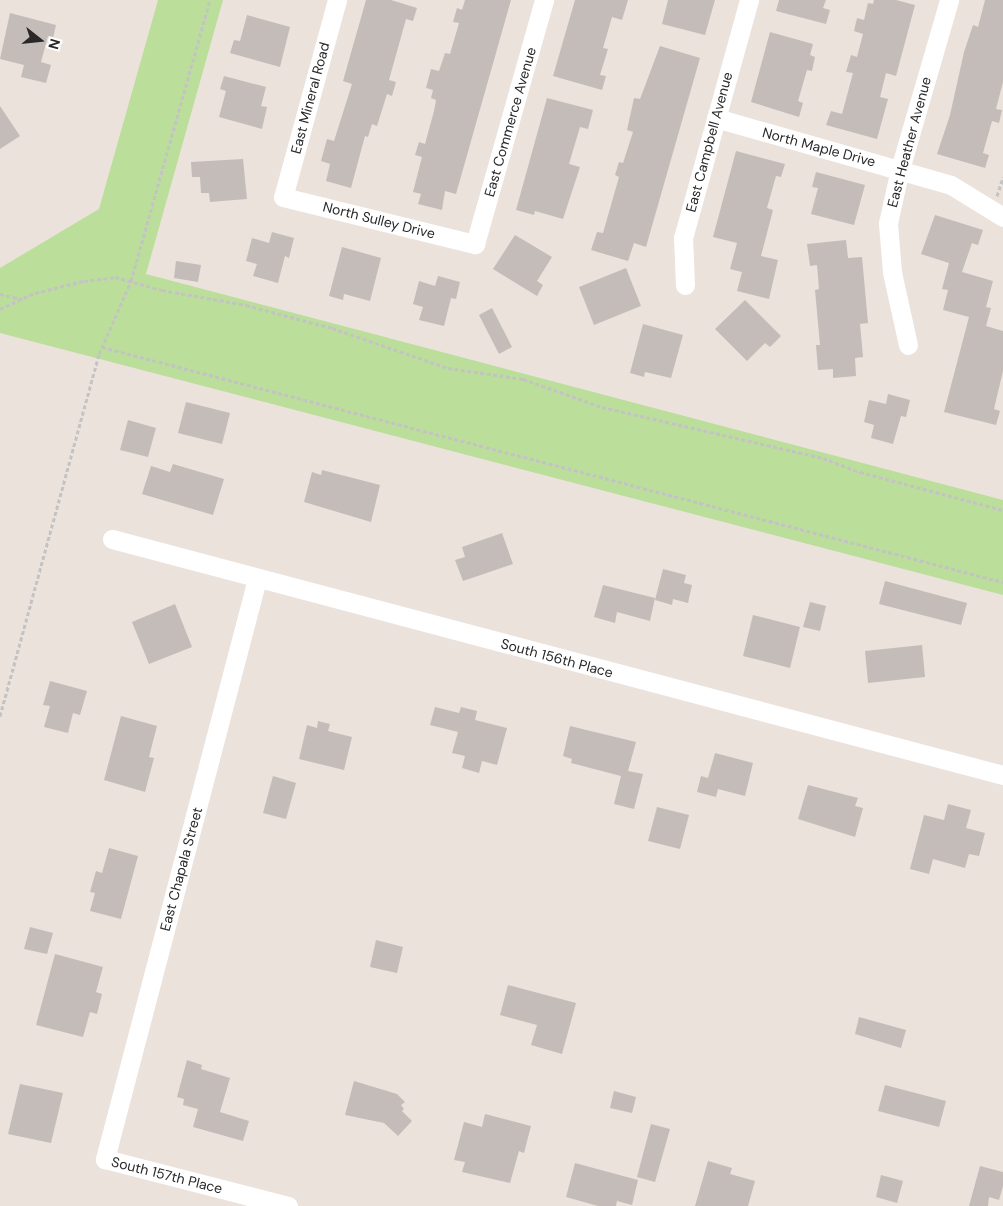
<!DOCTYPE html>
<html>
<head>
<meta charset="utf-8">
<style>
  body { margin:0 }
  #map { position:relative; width:1003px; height:1206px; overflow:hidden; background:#ebe2dc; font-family:"DM Sans",sans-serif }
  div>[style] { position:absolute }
  .green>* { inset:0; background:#bbde9b }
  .building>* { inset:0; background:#c3bcb8 }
  .path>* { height:3px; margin-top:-1.5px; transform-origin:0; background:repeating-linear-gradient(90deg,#c3c3c3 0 4px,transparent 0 6.5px) }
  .street>* { height:19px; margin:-9.5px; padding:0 9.5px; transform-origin:9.5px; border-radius:9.5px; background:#fff }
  span { translate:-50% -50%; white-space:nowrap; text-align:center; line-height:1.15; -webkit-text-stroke:4px #fff; paint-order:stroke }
  .street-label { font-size:14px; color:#292929 }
  .north { position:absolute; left:15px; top:15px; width:50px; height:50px; -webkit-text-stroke:4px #fff; paint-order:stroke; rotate:106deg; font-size:14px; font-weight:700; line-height:20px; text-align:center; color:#292929 }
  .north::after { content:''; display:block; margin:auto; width:18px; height:22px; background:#292929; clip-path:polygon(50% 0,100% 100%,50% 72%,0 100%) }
</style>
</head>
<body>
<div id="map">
  <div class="green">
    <div style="clip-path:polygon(158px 0,223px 0,146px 274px,1003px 500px,1003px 595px,0 333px,0 268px,99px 209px)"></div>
  </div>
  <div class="building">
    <div style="clip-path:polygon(366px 0,391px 0,417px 8px,413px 21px,406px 19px,389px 80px,396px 82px,392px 96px,387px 94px,377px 126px,372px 124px,368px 137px,365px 136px,351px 188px,326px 181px,330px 164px,321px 161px,327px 139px,334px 141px,352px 84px,343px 81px)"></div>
    <div style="clip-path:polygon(465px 0,511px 0,456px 194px,445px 191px,442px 210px,418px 204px,421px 194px,413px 192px,422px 157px,415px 155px,419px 142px,425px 144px,434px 111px,436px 100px,431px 98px,433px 90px,426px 88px,431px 69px,439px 71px,445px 53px,450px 54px,459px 23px,453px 22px,457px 8px,462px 10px)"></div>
    <div style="clip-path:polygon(575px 0,628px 0,622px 20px,612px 17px,603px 48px,608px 49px,600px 75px,606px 76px,602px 90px,553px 76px)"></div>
    <div style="clip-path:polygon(668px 0,715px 0,705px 35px,662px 24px)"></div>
    <div style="clip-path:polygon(779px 0,826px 0,823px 8px,830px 10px,826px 24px,776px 11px)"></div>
    <div style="clip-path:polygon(874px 0,896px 0,915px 5px,896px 76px,886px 73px,880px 97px,888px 99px,877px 139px,826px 125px,831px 111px,842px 114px,853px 73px,846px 72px,851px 55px,857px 57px,863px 34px,854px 31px,857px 18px,864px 20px,868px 3px,873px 4px)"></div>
    <div style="clip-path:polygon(985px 0,1003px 0,1003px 82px,996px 109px,1002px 110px,999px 123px,992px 121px,983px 153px,989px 155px,985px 168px,937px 154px,950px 115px,964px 52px,973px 25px,978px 27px)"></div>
    <div style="clip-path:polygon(10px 13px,56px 25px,53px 38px,48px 36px,41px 62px,51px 65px,46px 83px,21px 77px,24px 65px,0 59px)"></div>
    <div style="clip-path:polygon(247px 15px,290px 27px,280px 67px,230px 53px,234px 40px,240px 41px)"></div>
    <div style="clip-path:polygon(770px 32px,813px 44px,810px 55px,815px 57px,812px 71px,807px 70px,798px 101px,803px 103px,799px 117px,751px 102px)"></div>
    <div style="clip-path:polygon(660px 46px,700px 58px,646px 247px,634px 243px,628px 261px,591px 250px,597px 232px,603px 233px,619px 177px,615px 175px,619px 162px,623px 163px,633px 132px,627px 130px,634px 98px,640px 99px)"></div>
    <div style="clip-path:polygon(224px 76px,266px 87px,261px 106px,267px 107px,262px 129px,219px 117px,226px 91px,220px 89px)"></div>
    <div style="clip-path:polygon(547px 98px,593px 110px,588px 129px,580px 127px,569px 164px,580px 167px,563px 219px,535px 211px,534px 215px,516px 210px)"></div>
    <div style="clip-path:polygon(0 106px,20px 136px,0 149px)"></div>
    <div style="clip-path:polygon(736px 151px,785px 164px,781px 177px,776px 176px,767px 208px,773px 210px,761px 256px,778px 260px,769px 299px,737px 291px,742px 272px,730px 269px,737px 243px,713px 237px)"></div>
    <div style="clip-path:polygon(243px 159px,247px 199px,210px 202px,209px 193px,201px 193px,200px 177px,192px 177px,191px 162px)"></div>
    <div style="clip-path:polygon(816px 172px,865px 185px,854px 225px,811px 214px,818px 188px,812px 187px)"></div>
    <div style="clip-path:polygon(935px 215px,983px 230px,978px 245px,972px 243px,962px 272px,993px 281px,986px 307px,991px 308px,986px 326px,1003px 331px,1003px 371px,994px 409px,1000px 411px,996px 425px,944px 412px,969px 317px,943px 310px,948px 290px,942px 289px,949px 263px,921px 254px)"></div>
    <div style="clip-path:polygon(272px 232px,294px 238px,289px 258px,285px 256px,278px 283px,253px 276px,257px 264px,246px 261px,252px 238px,269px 243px)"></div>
    <div style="clip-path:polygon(515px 235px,552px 257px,537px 281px,543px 285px,537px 296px,493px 269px)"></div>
    <div style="clip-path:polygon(846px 240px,848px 258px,862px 257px,868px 323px,860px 324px,863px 357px,855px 358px,856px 376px,833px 378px,833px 369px,818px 370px,816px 345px,820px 345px,815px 290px,819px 289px,817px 265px,810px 266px,807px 244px)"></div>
    <div style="clip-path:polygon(342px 247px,381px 258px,370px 301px,344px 294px,343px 300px,329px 296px)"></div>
    <div style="clip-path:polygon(176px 261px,201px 265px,198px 282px,174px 278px)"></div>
    <div style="clip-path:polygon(626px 268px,641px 306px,594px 325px,579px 287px)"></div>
    <div style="clip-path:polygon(438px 276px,460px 282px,456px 299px,451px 298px,444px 326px,419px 320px,423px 307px,413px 304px,419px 281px,435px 286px)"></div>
    <div style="clip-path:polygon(745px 300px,781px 336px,770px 347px,765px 343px,747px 361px,715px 329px)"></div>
    <div style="clip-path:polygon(492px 308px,512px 347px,499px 354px,479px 315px)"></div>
    <div style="clip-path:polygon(643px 324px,683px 335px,671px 378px,645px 372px,644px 377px,630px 373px)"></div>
    <div style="clip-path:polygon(888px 394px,910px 400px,906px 417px,901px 416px,893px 444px,871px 438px,874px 425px,864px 422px,869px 400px,886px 404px)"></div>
    <div style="clip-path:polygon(186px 402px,230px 413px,222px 444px,178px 433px)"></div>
    <div style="clip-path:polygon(128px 420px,156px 428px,148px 457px,120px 450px)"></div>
    <div style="clip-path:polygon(173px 464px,224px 479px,213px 515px,142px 494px,151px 466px,170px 472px)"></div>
    <div style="clip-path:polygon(322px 470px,380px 485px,371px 522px,304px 502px,312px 472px,321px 475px)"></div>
    <div style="clip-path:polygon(502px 533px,513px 564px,463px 581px,455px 560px,465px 557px,462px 547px)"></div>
    <div style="clip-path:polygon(663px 569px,686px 575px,684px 583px,692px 585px,688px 603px,673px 599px,672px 605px,655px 600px)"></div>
    <div style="clip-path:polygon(885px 581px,967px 603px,961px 625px,879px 604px)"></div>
    <div style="clip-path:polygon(603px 585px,655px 598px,650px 621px,617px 612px,615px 623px,594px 617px)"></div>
    <div style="clip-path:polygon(810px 602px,826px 606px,820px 631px,803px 627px)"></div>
    <div style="clip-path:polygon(175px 604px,192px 647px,149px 664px,132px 622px)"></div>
    <div style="clip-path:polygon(753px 615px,800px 627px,790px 668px,743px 656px)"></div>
    <div style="clip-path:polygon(922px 645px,925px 677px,868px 683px,865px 651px)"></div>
    <div style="clip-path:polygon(50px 681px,87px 691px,80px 715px,73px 713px,68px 733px,44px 727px,50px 706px,43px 705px)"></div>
    <div style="clip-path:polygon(435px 707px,459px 713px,461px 707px,477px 711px,475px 720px,507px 728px,497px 765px,482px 761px,479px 773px,462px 768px,465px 756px,452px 753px,458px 732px,430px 725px)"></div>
    <div style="clip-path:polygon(121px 716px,157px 726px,149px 757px,154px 758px,145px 792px,104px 780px)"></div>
    <div style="clip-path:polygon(318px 721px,330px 724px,328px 731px,352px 737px,344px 770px,299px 759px,307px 725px,317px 728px)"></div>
    <div style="clip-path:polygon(570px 726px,636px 742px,628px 771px,643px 774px,634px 809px,614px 804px,621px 776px,571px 763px,572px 759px,563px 756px)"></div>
    <div style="clip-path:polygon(715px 753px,753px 763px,745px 796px,718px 789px,716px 797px,697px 792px,701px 776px,708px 778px)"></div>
    <div style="clip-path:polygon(273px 776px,296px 783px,286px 819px,263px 813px)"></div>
    <div style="clip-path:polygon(808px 785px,858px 798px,855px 806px,863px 808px,855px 837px,798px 819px)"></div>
    <div style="clip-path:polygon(948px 804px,971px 810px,966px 828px,985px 833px,979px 856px,969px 854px,965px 868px,933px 859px,929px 874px,910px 869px,924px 815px,944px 820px)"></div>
    <div style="clip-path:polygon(657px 807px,689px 815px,680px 849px,648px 841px)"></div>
    <div style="clip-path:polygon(109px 848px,138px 856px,121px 919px,90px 911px,95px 893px,90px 892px,96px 871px,102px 873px)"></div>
    <div style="clip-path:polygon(30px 927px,53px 933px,47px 954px,24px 949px)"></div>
    <div style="clip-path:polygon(376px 940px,403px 947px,397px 973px,370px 967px)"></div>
    <div style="clip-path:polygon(55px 954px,103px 967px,96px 992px,102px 994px,97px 1014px,90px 1012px,83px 1037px,36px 1025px)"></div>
    <div style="clip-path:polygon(508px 985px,576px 1003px,562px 1054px,531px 1045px,537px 1025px,500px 1015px)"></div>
    <div style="clip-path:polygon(859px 1017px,906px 1030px,901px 1048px,855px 1034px)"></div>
    <div style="clip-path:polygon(187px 1060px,202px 1065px,201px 1069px,230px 1078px,220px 1112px,249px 1121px,243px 1141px,193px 1127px,198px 1109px,183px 1105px,184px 1099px,177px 1097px)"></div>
    <div style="clip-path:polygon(354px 1081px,397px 1094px,405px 1102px,401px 1105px,404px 1109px,402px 1111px,412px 1121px,398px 1136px,384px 1123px,345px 1115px)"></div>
    <div style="clip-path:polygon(20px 1084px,63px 1093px,51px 1143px,8px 1134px)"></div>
    <div style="clip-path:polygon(885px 1085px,946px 1101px,939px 1127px,878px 1111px)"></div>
    <div style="clip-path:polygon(614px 1091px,636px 1097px,632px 1113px,610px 1108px)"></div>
    <div style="clip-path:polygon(485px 1114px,531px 1126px,524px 1153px,519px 1151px,510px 1183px,462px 1172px,465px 1162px,454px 1160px,464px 1122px,482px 1127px)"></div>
    <div style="clip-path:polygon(651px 1124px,670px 1129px,655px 1182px,637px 1177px)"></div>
    <div style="clip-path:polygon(708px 1161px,732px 1168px,730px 1174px,755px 1181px,748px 1206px,695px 1206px)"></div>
    <div style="clip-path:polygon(575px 1163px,638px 1180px,632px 1205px,617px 1201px,616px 1206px,598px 1206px,566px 1197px)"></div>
    <div style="clip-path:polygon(980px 1166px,1003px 1172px,1003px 1186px,999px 1200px,989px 1197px,988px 1206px,969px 1206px)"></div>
    <div style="clip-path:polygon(881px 1175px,903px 1181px,897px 1203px,876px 1197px)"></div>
  </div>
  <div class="path">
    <div style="left:997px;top:196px;width:20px;rotate:-72deg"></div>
    <div style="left:0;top:294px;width:23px;rotate:13deg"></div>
    <div style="left:0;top:309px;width:38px;rotate:-25deg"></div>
    <div style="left:35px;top:293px;width:50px;rotate:-13.8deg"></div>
    <div style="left:84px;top:281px;width:31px;rotate:-7deg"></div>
    <div style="left:115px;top:277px;width:49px;rotate:15.5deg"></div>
    <div style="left:162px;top:290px;width:85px;rotate:10.1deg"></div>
    <div style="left:246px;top:305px;width:89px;rotate:15deg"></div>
    <div style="left:332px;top:328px;width:123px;rotate:19deg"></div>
    <div style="left:448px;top:368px;width:76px;rotate:8.3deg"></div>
    <div style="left:523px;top:379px;width:84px;rotate:19.5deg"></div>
    <div style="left:602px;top:407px;width:227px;rotate:13deg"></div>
    <div style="left:823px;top:458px;width:40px;rotate:21deg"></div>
    <div style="left:860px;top:472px;width:148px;rotate:14.9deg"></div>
    <div style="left:102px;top:347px;width:931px;rotate:14.62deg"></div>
    <div style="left:0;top:716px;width:375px;rotate:-74.7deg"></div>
    <div style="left:99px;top:354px;width:80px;rotate:-66.3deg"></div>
    <div style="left:131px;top:281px;width:292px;rotate:-74.3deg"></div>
  </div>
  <div class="street">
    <div style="left:337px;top:0;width:204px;rotate:105.3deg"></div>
    <div style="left:283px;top:197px;width:198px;rotate:13.8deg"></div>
    <div style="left:475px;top:244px;width:254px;rotate:-74.2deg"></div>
    <div style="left:716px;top:118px;width:244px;rotate:15.9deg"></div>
    <div style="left:951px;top:185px;width:61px;rotate:31.6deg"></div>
    <div style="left:685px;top:285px;width:47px;rotate:-92.4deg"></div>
    <div style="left:683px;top:238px;width:247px;rotate:-74.5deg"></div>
    <div style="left:908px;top:345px;width:75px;rotate:-102.4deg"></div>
    <div style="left:892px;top:272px;width:49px;rotate:-94.7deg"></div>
    <div style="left:888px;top:223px;width:55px;rotate:-77.5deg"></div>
    <div style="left:900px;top:169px;width:176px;rotate:-73.8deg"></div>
    <div style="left:112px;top:539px;width:922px;rotate:14.84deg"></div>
    <div style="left:257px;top:579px;width:600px;rotate:104.69deg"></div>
    <div style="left:105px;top:1159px;width:189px;rotate:14.4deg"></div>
  </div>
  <div class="street-label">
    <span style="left:310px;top:98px;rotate:-75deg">East Mineral Road</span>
    <span style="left:510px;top:122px;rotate:-74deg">East Commerce Avenue</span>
    <span style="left:709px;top:142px;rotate:-75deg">East Campbell Avenue</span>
    <span style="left:909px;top:142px;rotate:-75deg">East Heather Avenue</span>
    <span style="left:819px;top:147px;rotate:15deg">North Maple Drive</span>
    <span style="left:379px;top:220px;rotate:14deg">North Sulley Drive</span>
    <span style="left:557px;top:658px;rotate:15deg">South 156th Place</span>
    <span style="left:181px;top:869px;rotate:-75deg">East Chapala Street</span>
    <span style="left:167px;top:1175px;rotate:14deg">South 157th Place</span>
  </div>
  <div class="north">N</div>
</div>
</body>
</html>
